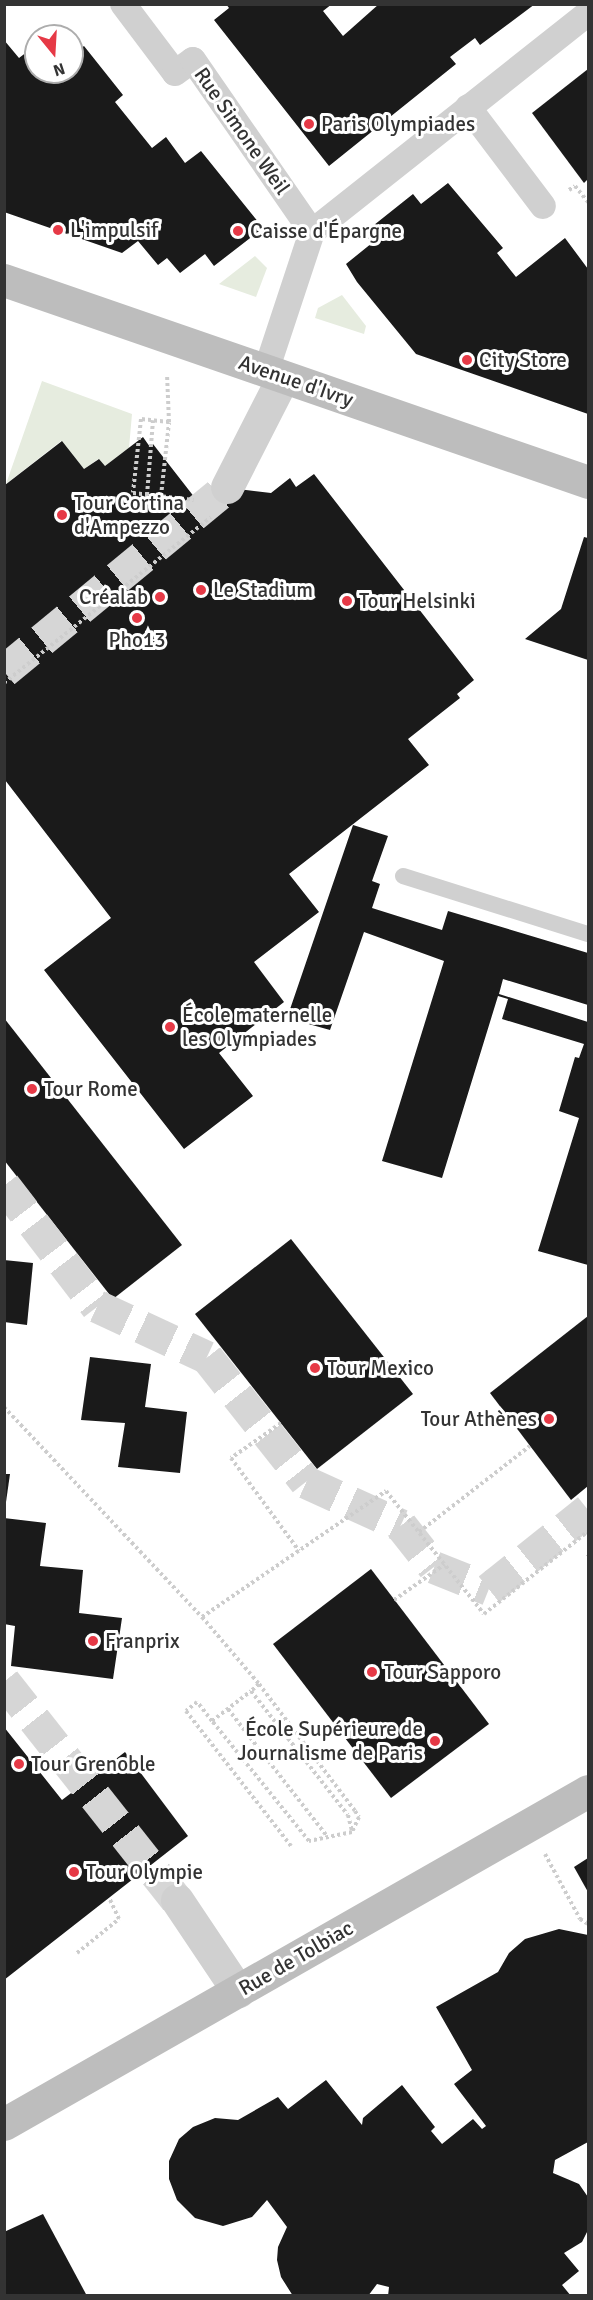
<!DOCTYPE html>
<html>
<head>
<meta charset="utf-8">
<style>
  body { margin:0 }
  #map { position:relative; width:593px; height:2300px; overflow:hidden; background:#fff; font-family:Signika,sans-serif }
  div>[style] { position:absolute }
  .green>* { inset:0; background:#e6ecdf }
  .building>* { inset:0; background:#1a1a1a }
  .minor-tunnel>* { height:33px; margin-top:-16.5px; transform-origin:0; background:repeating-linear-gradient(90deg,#d6d6d6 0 33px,transparent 0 49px) }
  .path>* { height:4px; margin-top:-2px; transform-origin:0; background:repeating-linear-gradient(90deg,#cdcdcd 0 3px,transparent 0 6px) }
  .service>* { height:16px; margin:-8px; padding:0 8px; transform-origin:8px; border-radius:8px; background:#d0d0d0 }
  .pedestrian>* { height:26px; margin:-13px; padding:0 13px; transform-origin:13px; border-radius:13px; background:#d0d0d0 }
  .minor>* { height:33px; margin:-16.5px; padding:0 16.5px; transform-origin:16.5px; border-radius:16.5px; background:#d0d0d0 }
  .secondary>* { height:33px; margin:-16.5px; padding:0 16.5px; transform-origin:16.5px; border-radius:16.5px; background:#bdbdbd }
  .dots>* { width:16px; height:16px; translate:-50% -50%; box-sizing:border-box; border:3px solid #fff; border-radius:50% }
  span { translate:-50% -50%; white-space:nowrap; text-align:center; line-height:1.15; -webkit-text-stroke:6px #fff; paint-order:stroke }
  .poi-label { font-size:21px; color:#333 }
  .left { translate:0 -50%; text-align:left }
  .right { translate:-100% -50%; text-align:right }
  .street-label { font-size:21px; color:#333 }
  .frame { position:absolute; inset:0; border:6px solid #333; pointer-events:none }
  .north { position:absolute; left:24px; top:24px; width:60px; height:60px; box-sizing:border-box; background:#fff; border:2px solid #adadad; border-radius:50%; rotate:162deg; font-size:16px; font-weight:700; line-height:24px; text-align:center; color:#333 }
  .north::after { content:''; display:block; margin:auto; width:21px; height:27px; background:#e63946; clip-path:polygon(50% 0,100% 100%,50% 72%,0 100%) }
</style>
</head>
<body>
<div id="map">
  <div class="green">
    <div style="clip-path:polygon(255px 256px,267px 268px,256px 297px,219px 284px)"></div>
    <div style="clip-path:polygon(342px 295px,366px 326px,364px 334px,315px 318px,318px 308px)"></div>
    <div style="clip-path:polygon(42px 381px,132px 414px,129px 448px,105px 466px,98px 459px,84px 469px,61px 441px,6px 484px)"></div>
  </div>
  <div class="building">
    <div style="clip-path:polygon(226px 4px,332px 4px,323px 11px,343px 36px,379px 4px,535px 4px,480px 45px,475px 38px,450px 57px,456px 64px,329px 166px,214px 20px,229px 8px)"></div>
    <div style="clip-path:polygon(4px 40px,19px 58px,36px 45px,36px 72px,72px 72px,72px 55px,84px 46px,123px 95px,115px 102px,152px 148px,166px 137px,185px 163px,201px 151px,263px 228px,214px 266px,205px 254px,180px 273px,167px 258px,158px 265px,138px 241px,122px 253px,4px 212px)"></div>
    <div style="clip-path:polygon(588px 69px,588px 179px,584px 183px,532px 113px)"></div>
    <div style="clip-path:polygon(448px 183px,503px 248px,497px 253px,516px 277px,565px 238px,588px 269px,588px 414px,416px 354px,357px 282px,346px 264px,372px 243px,364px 233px,413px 194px,421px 204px)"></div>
    <div style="clip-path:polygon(143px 437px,150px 447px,153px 444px,195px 498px,214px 486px,271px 493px,290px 478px,296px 487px,314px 474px,474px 680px,457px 694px,460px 698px,408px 739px,429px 765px,289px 874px,319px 912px,254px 962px,284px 1002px,219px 1053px,253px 1096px,184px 1149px,44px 970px,111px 918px,5px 780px,5px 485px,62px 441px,84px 469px,99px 459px,105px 466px)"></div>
    <div style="clip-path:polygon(584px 537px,588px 538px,588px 660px,525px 639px,561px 609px)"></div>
    <div style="clip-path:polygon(353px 825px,388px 836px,372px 881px,380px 884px,372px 908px,442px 930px,448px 911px,588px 953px,588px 1005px,503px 979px,499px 994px,588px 1022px,588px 1265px,538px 1251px,579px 1118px,559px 1111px,575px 1057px,579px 1058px,584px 1044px,502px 1019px,508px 999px,498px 996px,442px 1178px,382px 1161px,444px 961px,364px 932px,330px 1030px,287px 1018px)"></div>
    <div style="clip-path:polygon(4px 1018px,182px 1245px,113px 1299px,4px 1160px)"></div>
    <div style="clip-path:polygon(291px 1239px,413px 1394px,317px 1469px,195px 1314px)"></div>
    <div style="clip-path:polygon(4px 1260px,33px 1263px,27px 1325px,4px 1322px)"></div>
    <div style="clip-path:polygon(588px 1316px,588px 1486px,571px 1500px,490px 1393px)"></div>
    <div style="clip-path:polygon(90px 1357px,151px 1364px,145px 1407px,187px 1412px,180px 1473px,118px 1467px,125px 1423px,81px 1420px)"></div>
    <div style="clip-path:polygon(4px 1474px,10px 1474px,6px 1502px,4px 1502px)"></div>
    <div style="clip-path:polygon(4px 1518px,46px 1523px,40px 1566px,83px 1570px,79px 1613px,122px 1618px,113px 1679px,11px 1666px,15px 1626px,4px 1624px)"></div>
    <div style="clip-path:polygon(371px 1569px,489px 1724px,391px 1798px,273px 1644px)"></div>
    <div style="clip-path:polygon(4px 1727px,62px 1800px,125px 1752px,188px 1836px,4px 1980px)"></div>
    <div style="clip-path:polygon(588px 1858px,588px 1892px,574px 1867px)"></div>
    <div style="clip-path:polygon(559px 1929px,588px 1935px,588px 2142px,555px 2160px,553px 2173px,579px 2184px,588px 2197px,588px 2230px,582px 2242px,564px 2253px,579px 2271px,562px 2285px,571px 2296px,388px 2296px,389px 2287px,377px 2284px,368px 2296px,293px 2296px,281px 2277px,277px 2260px,278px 2247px,287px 2227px,267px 2200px,252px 2217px,223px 2226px,195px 2218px,177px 2200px,169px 2179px,169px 2161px,179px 2139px,193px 2127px,215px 2118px,238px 2120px,278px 2097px,288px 2109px,326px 2080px,362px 2125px,363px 2118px,402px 2085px,435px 2127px,431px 2131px,442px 2144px,473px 2119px,482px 2129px,486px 2126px,454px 2084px,472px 2070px,436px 2007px,498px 1972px,509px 1953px,525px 1939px)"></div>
    <div style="clip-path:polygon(43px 2214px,87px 2296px,4px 2296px,4px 2232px)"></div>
  </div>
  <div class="minor-tunnel">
    <div style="left:4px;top:671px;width:289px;rotate:-39.5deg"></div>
    <div style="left:4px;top:1185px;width:153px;rotate:52.5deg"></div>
    <div style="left:97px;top:1306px;width:121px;rotate:24.9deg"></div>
    <div style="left:207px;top:1357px;width:159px;rotate:51.6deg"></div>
    <div style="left:306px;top:1482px;width:104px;rotate:24.4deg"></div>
    <div style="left:401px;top:1525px;width:53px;rotate:51.8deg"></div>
    <div style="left:434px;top:1567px;width:59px;rotate:21.8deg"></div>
    <div style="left:489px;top:1589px;width:127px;rotate:-38.6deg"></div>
    <div style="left:4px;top:1681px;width:279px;rotate:51.7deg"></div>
  </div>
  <div class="path">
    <div style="left:569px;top:190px;width:7px;rotate:-34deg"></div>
    <div style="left:575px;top:186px;width:21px;rotate:51deg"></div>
    <div style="left:169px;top:422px;width:28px;rotate:-174deg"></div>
    <div style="left:141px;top:419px;width:74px;rotate:96.2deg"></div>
    <div style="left:133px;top:493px;width:61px;rotate:6.5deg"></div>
    <div style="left:147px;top:495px;width:75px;rotate:-85.4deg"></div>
    <div style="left:161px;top:496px;width:74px;rotate:-83.8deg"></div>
    <div style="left:169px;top:422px;width:47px;rotate:-92.4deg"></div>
    <div style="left:4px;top:683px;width:265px;rotate:-38.7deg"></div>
    <div style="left:4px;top:1407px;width:289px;rotate:46.7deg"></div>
    <div style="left:202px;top:1617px;width:88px;rotate:49.6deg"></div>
    <div style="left:259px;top:1684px;width:159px;rotate:52.9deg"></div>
    <div style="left:355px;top:1811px;width:7px;rotate:56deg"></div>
    <div style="left:359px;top:1817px;width:17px;rotate:115deg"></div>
    <div style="left:352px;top:1832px;width:44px;rotate:168.2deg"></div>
    <div style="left:309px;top:1841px;width:154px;rotate:-128.9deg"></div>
    <div style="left:212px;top:1721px;width:49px;rotate:-37.6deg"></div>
    <div style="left:281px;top:1423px;width:61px;rotate:145deg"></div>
    <div style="left:231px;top:1458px;width:115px;rotate:53.8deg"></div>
    <div style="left:419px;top:1532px;width:140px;rotate:-37.8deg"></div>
    <div style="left:588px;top:1555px;width:1px;rotate:90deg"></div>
    <div style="left:394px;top:1600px;width:62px;rotate:-35.2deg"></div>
    <div style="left:202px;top:1617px;width:223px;rotate:-34.4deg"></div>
    <div style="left:386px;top:1491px;width:157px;rotate:51.5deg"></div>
    <div style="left:484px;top:1614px;width:132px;rotate:-38.5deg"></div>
    <div style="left:587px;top:1532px;width:2px;rotate:63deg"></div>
    <div style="left:259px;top:1684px;width:11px;rotate:139deg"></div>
    <div style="left:251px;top:1691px;width:157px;rotate:52deg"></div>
    <div style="left:348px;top:1815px;width:16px;rotate:76deg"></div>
    <div style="left:228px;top:1709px;width:161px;rotate:52.1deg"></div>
    <div style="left:212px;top:1721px;width:24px;rotate:-128deg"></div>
    <div style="left:197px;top:1702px;width:14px;rotate:141deg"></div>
    <div style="left:186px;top:1711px;width:171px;rotate:52.1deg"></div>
    <div style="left:545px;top:1854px;width:74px;rotate:61.7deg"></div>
    <div style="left:580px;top:1919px;width:9px;rotate:32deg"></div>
    <div style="left:77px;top:1953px;width:54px;rotate:-39deg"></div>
    <div style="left:119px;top:1919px;width:23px;rotate:-115deg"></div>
  </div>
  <div class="service">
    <div style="left:403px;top:876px;width:194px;rotate:17.4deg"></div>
  </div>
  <div class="pedestrian">
    <div style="left:123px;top:4px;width:86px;rotate:53deg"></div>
    <div style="left:175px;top:73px;width:22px;rotate:-36deg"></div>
    <div style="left:193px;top:60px;width:209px;rotate:55.3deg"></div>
    <div style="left:468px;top:107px;width:124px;rotate:52.9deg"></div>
    <div style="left:266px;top:371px;width:146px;rotate:-71.7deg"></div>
    <div style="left:312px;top:232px;width:352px;rotate:-38.4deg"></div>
  </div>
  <div class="minor">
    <div style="left:227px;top:487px;width:123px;rotate:-63deg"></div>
    <div style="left:177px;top:1900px;width:110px;rotate:56.2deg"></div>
  </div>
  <div class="secondary">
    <div style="left:4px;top:280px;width:618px;rotate:19.08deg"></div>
    <div style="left:4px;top:2124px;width:672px;rotate:-29.69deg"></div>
  </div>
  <div class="dots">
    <div style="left:309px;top:124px;background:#e63946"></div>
    <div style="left:58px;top:230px;background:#e63946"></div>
    <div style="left:238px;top:231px;background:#e63946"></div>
    <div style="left:467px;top:360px;background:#e63946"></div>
    <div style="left:62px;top:515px;background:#e63946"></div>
    <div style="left:201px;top:590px;background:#e63946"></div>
    <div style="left:160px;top:597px;background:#e63946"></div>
    <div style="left:347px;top:601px;background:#e63946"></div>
    <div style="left:137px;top:618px;background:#e63946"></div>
    <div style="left:170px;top:1027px;background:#e63946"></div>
    <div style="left:32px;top:1089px;background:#e63946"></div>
    <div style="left:315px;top:1368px;background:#e63946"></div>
    <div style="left:549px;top:1419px;background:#e63946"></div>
    <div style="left:93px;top:1641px;background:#e63946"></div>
    <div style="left:372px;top:1672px;background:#e63946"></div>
    <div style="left:435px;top:1741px;background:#e63946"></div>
    <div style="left:19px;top:1764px;background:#e63946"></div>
    <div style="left:74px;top:1872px;background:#e63946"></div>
  </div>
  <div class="poi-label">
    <span class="left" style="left:321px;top:124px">Paris Olympiades</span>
    <span class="left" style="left:70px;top:230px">L'impulsif</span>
    <span class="left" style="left:250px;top:231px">Caisse d'Épargne</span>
    <span class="left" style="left:479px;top:360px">City Store</span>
    <span class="left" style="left:74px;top:515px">Tour Cortina<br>d'Ampezzo</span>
    <span class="left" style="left:213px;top:590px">Le Stadium</span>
    <span class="right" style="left:148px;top:597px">Créalab</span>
    <span class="left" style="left:359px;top:601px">Tour Helsinki</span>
    <span style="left:137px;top:640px">Pho13</span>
    <span class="left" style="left:182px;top:1027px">École maternelle<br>les Olympiades</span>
    <span class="left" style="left:44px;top:1089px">Tour Rome</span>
    <span class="left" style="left:327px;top:1368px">Tour Mexico</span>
    <span class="right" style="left:537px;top:1419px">Tour Athènes</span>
    <span class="left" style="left:105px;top:1641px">Franprix</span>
    <span class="left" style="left:384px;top:1672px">Tour Sapporo</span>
    <span class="right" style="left:423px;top:1741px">École Supérieure de<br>Journalisme de Paris</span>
    <span class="left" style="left:31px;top:1764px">Tour Grenoble</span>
    <span class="left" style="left:86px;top:1872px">Tour Olympie</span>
  </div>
  <div class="street-label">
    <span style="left:242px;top:131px;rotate:55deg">Rue Simone Weil</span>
    <span style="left:296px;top:381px;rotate:19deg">Avenue d'Ivry</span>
    <span style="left:296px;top:1958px;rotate:-30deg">Rue de Tolbiac</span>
  </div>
  <div class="frame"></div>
  <div class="north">N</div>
</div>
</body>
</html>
